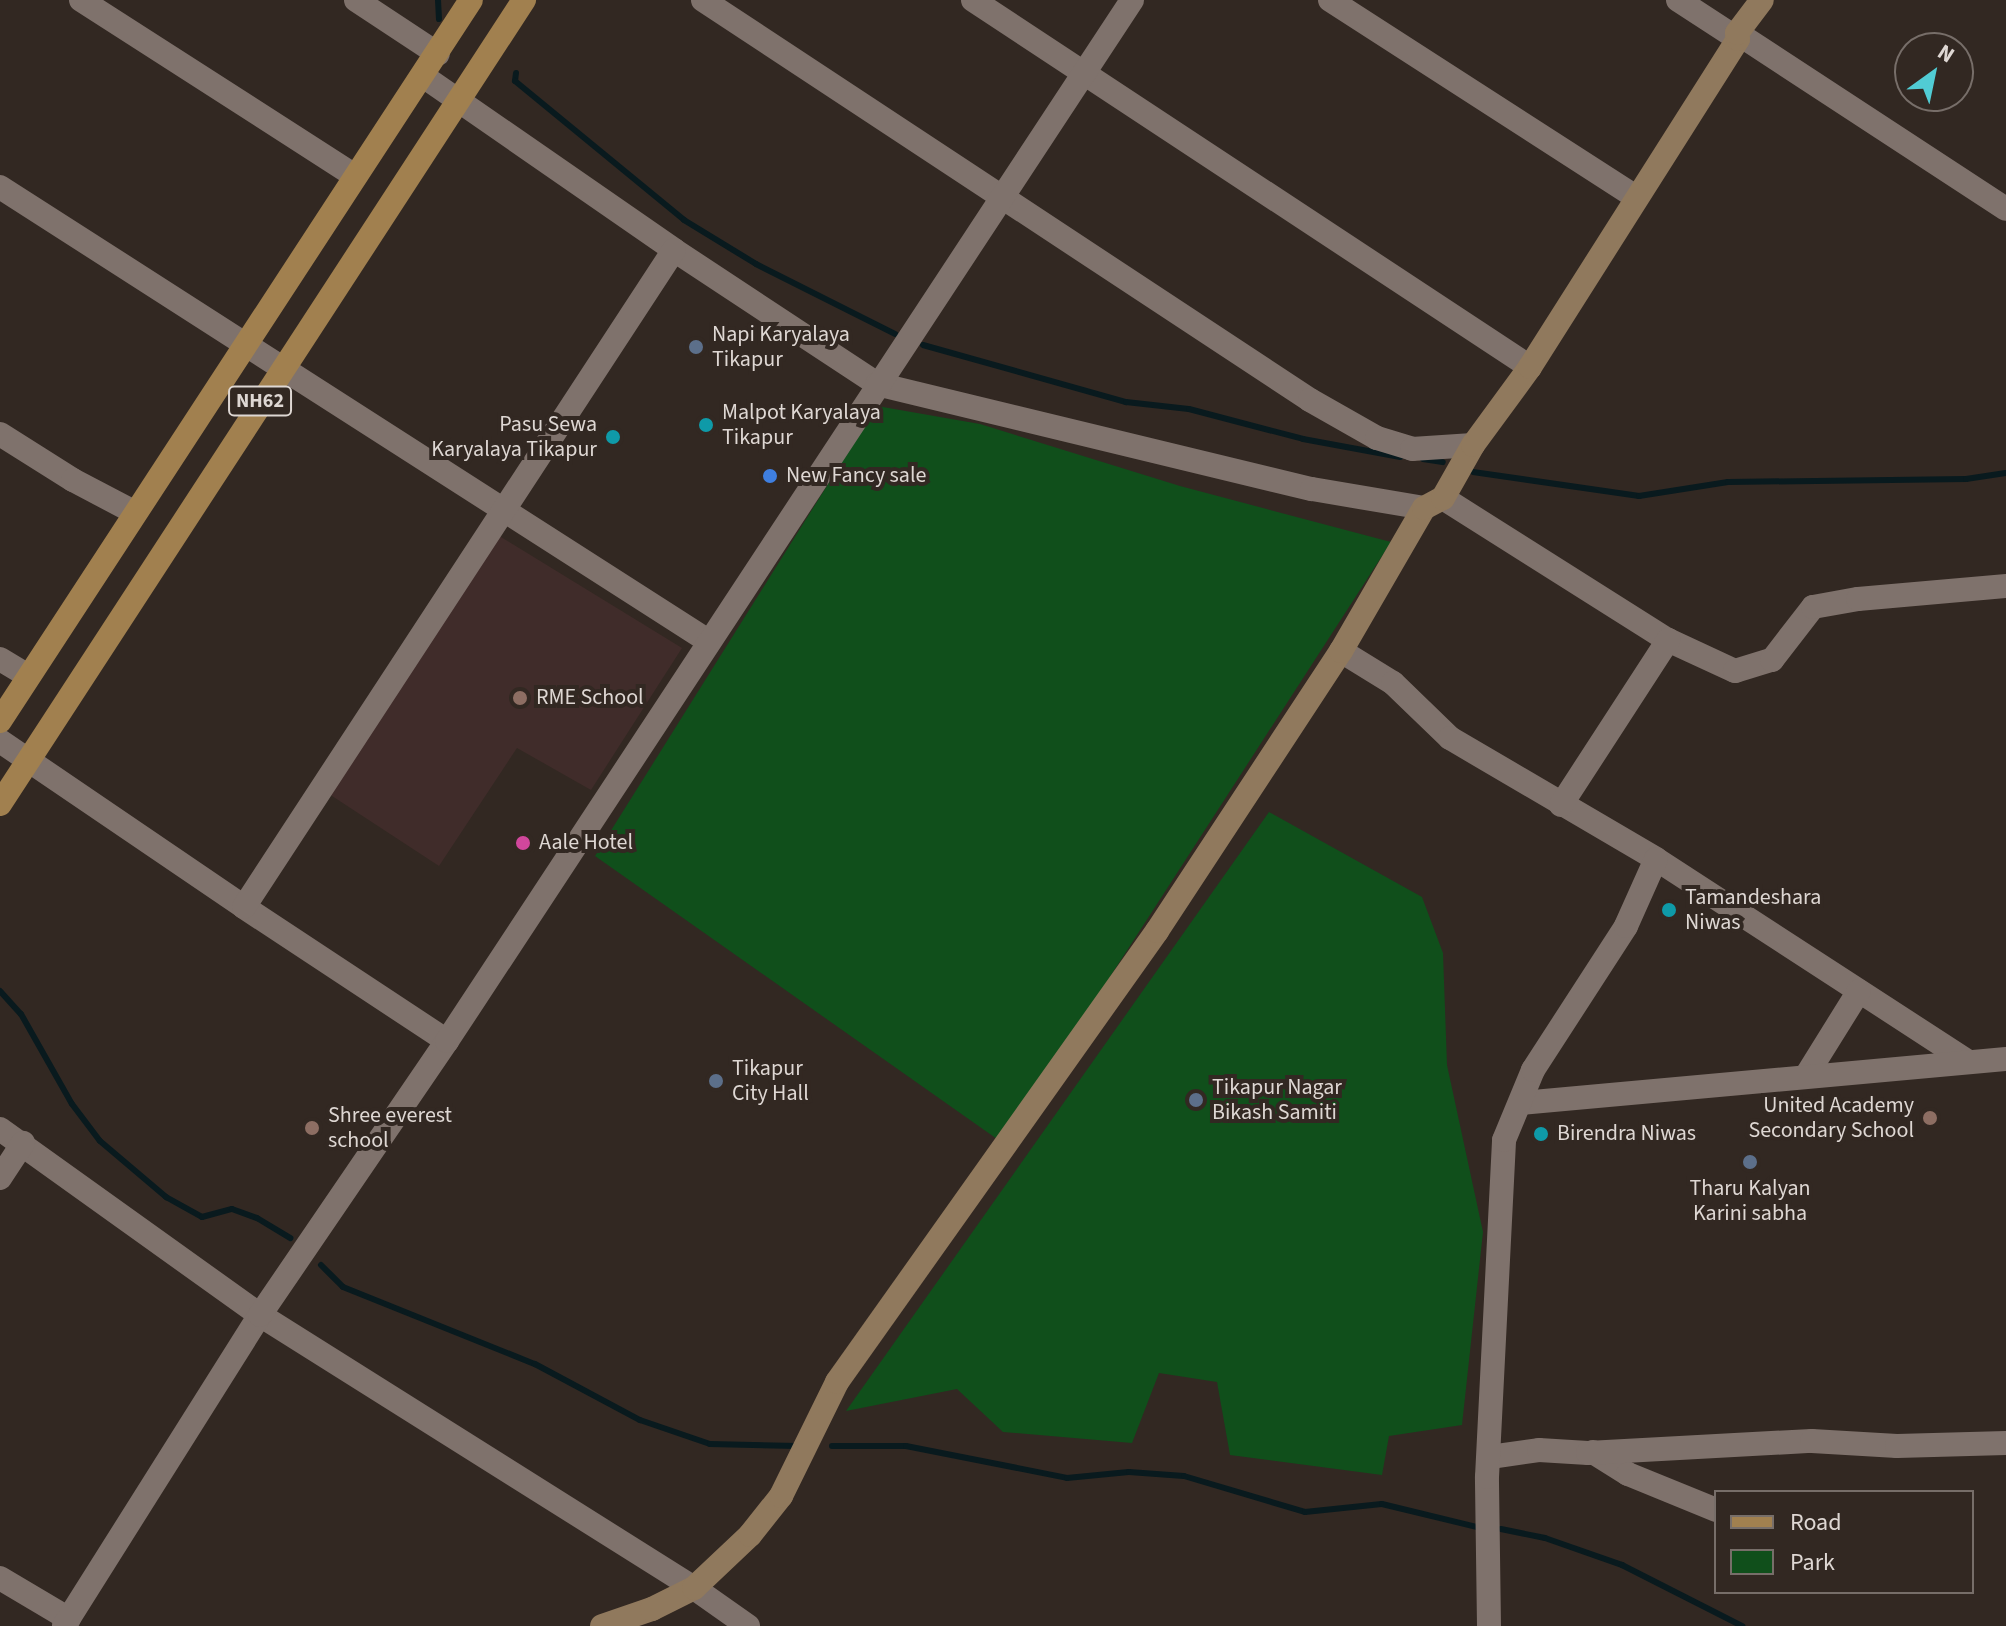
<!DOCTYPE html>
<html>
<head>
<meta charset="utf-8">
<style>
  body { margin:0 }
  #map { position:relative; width:2006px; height:1626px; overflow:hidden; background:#322822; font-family:"Source Sans 3",sans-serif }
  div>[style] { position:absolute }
  .education>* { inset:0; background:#402c2a }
  .green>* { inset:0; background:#104f1b }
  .stream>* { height:6px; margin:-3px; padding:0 3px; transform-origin:3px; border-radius:3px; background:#091a1e }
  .street>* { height:24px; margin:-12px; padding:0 12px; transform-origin:12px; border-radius:12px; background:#7f726c }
  .secondary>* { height:24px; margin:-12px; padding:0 12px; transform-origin:12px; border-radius:12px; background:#90795d }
  .primary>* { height:24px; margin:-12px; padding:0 12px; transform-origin:12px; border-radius:12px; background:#a1804f }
  .dots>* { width:22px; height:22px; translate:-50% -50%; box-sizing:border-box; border:4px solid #322822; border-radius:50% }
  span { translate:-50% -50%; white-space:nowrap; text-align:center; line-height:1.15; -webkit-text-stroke:8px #322822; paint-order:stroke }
  .shield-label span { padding:2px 6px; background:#322822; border:2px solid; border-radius:6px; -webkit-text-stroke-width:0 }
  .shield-label { font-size:20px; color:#ded7d3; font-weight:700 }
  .poi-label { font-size:22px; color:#ded7d3 }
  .left { translate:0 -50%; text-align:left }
  .right { translate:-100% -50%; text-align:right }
  .legend { position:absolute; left:1714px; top:1490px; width:260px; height:104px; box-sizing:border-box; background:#322822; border:2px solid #776e69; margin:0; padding:10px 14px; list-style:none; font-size:24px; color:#ded7d3 }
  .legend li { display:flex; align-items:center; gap:16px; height:40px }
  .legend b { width:40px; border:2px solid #776e69 }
  .north { position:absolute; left:1894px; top:32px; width:80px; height:80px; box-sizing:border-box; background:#322822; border:2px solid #776e69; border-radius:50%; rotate:33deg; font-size:22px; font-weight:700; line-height:32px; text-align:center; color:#ded7d3 }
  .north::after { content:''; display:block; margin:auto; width:28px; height:36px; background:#51ccd4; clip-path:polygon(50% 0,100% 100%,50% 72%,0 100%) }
</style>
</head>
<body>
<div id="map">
  <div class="education">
    <div style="clip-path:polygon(496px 534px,682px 648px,591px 790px,517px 748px,439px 866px,329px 794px)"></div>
  </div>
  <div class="green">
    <div style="clip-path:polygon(877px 406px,980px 424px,1180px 486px,1391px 542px,1104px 986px,997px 1139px,595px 856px)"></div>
    <div style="clip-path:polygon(1269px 812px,1422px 897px,1443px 953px,1447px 1065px,1483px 1232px,1462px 1425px,1389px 1436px,1382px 1475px,1230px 1455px,1217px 1382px,1159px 1373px,1132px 1443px,1003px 1432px,957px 1389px,846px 1411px)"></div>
  </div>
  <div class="stream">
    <div style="left:438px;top:0;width:19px;rotate:87deg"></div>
    <div style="left:516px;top:73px;width:8px;rotate:97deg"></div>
    <div style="left:515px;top:81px;width:219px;rotate:39.4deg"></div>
    <div style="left:684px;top:220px;width:84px;rotate:31.4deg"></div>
    <div style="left:756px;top:264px;width:156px;rotate:26.7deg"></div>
    <div style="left:923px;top:345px;width:211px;rotate:15.7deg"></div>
    <div style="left:1126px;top:402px;width:63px;rotate:6.3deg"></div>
    <div style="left:1189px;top:409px;width:118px;rotate:14.7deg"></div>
    <div style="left:1303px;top:439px;width:99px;rotate:10.5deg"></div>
    <div style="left:1423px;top:459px;width:20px;rotate:9deg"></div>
    <div style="left:1473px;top:472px;width:168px;rotate:8.2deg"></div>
    <div style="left:1639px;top:496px;width:90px;rotate:-8.9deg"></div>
    <div style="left:1728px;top:482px;width:238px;rotate:-0.7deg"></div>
    <div style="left:1966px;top:479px;width:40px;rotate:-8.5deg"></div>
    <div style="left:0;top:991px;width:31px;rotate:48deg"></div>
    <div style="left:21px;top:1014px;width:103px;rotate:60.5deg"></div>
    <div style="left:72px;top:1104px;width:46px;rotate:52.9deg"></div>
    <div style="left:100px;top:1141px;width:87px;rotate:40.3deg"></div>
    <div style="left:166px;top:1197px;width:41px;rotate:29.1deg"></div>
    <div style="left:202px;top:1217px;width:31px;rotate:-15deg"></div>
    <div style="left:232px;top:1209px;width:27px;rotate:20deg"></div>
    <div style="left:257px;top:1218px;width:39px;rotate:31deg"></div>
    <div style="left:321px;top:1265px;width:31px;rotate:45deg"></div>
    <div style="left:343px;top:1287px;width:207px;rotate:21.9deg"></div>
    <div style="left:535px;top:1364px;width:119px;rotate:28.1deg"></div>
    <div style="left:640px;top:1420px;width:74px;rotate:18.9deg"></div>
    <div style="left:710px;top:1444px;width:87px;rotate:1.3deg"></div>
    <div style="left:832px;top:1446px;width:74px"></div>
    <div style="left:906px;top:1446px;width:164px;rotate:11.2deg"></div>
    <div style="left:1067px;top:1478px;width:62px;rotate:-5.5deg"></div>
    <div style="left:1129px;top:1472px;width:55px;rotate:4.2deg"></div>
    <div style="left:1184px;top:1476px;width:126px;rotate:16.6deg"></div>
    <div style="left:1305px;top:1512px;width:77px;rotate:-5.9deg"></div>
    <div style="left:1382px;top:1504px;width:98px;rotate:13.6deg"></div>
    <div style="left:1501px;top:1529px;width:45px;rotate:11.6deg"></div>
    <div style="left:1545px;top:1538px;width:82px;rotate:19.3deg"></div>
    <div style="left:1622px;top:1565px;width:135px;rotate:26.9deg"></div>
  </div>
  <div class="street">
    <div style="left:81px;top:0;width:324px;rotate:32.7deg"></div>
    <div style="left:356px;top:0;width:98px;rotate:33.4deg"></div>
    <div style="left:703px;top:0;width:727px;rotate:33.38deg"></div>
    <div style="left:1310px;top:400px;width:77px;rotate:29.6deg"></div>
    <div style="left:1377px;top:438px;width:37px;rotate:17deg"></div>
    <div style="left:1412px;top:449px;width:61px;rotate:-3.8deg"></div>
    <div style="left:973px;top:0;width:667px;rotate:33.38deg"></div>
    <div style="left:1330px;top:0;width:364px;rotate:32.8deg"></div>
    <div style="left:1678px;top:0;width:72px;rotate:33deg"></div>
    <div style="left:1737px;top:33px;width:321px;rotate:33.2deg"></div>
    <div style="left:423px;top:76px;width:305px;rotate:34.7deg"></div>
    <div style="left:674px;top:250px;width:243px;rotate:33.4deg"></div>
    <div style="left:877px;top:384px;width:447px;rotate:13.6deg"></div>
    <div style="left:1312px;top:489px;width:114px;rotate:9.6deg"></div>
    <div style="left:0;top:187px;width:841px;rotate:32.67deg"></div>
    <div style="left:0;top:434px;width:86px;rotate:32.2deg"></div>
    <div style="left:73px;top:480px;width:69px;rotate:27.7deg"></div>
    <div style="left:1443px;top:498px;width:266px;rotate:32.3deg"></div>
    <div style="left:1668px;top:640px;width:74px;rotate:24.8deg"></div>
    <div style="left:1735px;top:671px;width:39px;rotate:-17deg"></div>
    <div style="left:1772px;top:660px;width:67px;rotate:-52.3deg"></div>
    <div style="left:1813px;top:607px;width:46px;rotate:-10.1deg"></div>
    <div style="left:1858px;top:599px;width:149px;rotate:-5deg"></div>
    <div style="left:1341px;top:651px;width:61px;rotate:31.6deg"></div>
    <div style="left:1393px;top:683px;width:79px;rotate:44deg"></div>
    <div style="left:1450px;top:738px;width:239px;rotate:30.4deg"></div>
    <div style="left:1656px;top:859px;width:371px;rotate:33deg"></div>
    <div style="left:0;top:659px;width:33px;rotate:31deg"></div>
    <div style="left:0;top:741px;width:295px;rotate:34.2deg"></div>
    <div style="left:1561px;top:805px;width:197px;rotate:-57deg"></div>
    <div style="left:447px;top:1041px;width:243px;rotate:-146.6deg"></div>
    <div style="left:244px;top:907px;width:785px;rotate:-56.8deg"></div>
    <div style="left:1806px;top:1076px;width:100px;rotate:-58.1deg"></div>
    <div style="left:1522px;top:1103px;width:486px;rotate:-5.2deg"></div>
    <div style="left:0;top:1129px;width:320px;rotate:35.6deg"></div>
    <div style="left:260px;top:1315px;width:513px;rotate:32.17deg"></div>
    <div style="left:694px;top:1588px;width:66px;rotate:35.1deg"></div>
    <div style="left:0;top:1178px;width:42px;rotate:-56.7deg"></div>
    <div style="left:1593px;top:1452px;width:41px;rotate:32.2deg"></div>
    <div style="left:1628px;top:1474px;width:95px;rotate:22.2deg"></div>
    <div style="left:1490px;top:1457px;width:49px;rotate:-8.1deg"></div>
    <div style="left:1539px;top:1450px;width:49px;rotate:3.5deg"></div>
    <div style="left:1588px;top:1453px;width:224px;rotate:-3.1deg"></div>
    <div style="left:1812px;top:1441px;width:85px;rotate:3.4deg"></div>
    <div style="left:1897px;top:1446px;width:109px;rotate:-1.6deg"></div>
    <div style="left:0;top:1578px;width:80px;rotate:30.7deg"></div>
    <div style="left:64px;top:1626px;width:368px;rotate:-57.8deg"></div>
    <div style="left:260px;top:1315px;width:332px;rotate:-55.7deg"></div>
    <div style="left:447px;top:1041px;width:1246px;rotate:-56.65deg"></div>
    <div style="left:1489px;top:1626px;width:149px;rotate:-90.8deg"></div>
    <div style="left:1487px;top:1477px;width:337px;rotate:-87.1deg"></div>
    <div style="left:1504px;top:1140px;width:76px;rotate:-67.5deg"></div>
    <div style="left:1533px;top:1070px;width:171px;rotate:-57.1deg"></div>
    <div style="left:1626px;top:926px;width:73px;rotate:-65.9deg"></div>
  </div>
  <div class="secondary">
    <div style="left:602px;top:1626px;width:53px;rotate:-18.8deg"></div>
    <div style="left:652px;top:1609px;width:47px;rotate:-26.6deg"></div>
    <div style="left:694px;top:1588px;width:77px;rotate:-43.4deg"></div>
    <div style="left:750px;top:1535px;width:50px;rotate:-51.5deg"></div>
    <div style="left:781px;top:1496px;width:127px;rotate:-63.8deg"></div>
    <div style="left:837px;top:1382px;width:553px;rotate:-54.64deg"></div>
    <div style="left:1157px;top:931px;width:335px;rotate:-56.7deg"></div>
    <div style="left:1341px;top:651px;width:165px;rotate:-59.9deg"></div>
    <div style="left:1424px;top:508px;width:21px;rotate:-28deg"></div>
    <div style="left:1443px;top:498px;width:61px;rotate:-60.5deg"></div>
    <div style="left:1473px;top:445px;width:97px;rotate:-53.8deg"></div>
    <div style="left:1530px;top:367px;width:388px;rotate:-57.6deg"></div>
    <div style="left:1738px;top:39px;width:6px;rotate:-99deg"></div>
    <div style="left:1737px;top:33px;width:41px;rotate:-52.9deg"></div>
  </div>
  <div class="primary">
    <div style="left:0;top:721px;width:861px;rotate:-56.85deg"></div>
    <div style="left:0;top:804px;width:960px;rotate:-56.91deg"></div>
  </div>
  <div class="dots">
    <div style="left:696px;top:347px;background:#5c6f8a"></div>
    <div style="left:706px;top:425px;background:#0f9aa8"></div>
    <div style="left:613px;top:437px;background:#0f9aa8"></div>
    <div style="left:770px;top:476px;background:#3f7fe0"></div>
    <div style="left:520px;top:698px;background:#8d6e63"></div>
    <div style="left:523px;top:843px;background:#d1479c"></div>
    <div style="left:1669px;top:910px;background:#0f9aa8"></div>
    <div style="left:716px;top:1081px;background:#5c6f8a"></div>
    <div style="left:1196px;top:1100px;background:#5c6f8a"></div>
    <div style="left:1930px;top:1118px;background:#8d6e63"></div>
    <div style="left:312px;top:1128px;background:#8d6e63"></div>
    <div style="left:1541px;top:1134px;background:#0f9aa8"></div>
    <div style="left:1750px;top:1162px;background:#5c6f8a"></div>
  </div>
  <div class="shield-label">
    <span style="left:260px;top:401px">NH62</span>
  </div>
  <div class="poi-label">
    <span class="left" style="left:712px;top:347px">Napi Karyalaya<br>Tikapur</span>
    <span class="left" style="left:722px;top:425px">Malpot Karyalaya<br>Tikapur</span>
    <span class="right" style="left:597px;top:437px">Pasu Sewa<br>Karyalaya Tikapur</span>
    <span class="left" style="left:786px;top:476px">New Fancy sale</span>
    <span class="left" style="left:536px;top:698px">RME School</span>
    <span class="left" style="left:539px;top:843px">Aale Hotel</span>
    <span class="left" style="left:1685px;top:910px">Tamandeshara<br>Niwas</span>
    <span class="left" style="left:732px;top:1081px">Tikapur<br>City Hall</span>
    <span class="left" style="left:1212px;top:1100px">Tikapur Nagar<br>Bikash Samiti</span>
    <span class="right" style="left:1914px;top:1118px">United Academy<br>Secondary School</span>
    <span class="left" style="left:328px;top:1128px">Shree everest<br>school</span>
    <span class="left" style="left:1557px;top:1134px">Birendra Niwas</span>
    <span style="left:1750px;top:1201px">Tharu Kalyan<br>Karini sabha</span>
  </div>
  <ul class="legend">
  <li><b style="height:10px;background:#a1804f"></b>Road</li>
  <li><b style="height:22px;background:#104f1b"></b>Park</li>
  </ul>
  <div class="north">N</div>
</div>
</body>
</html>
